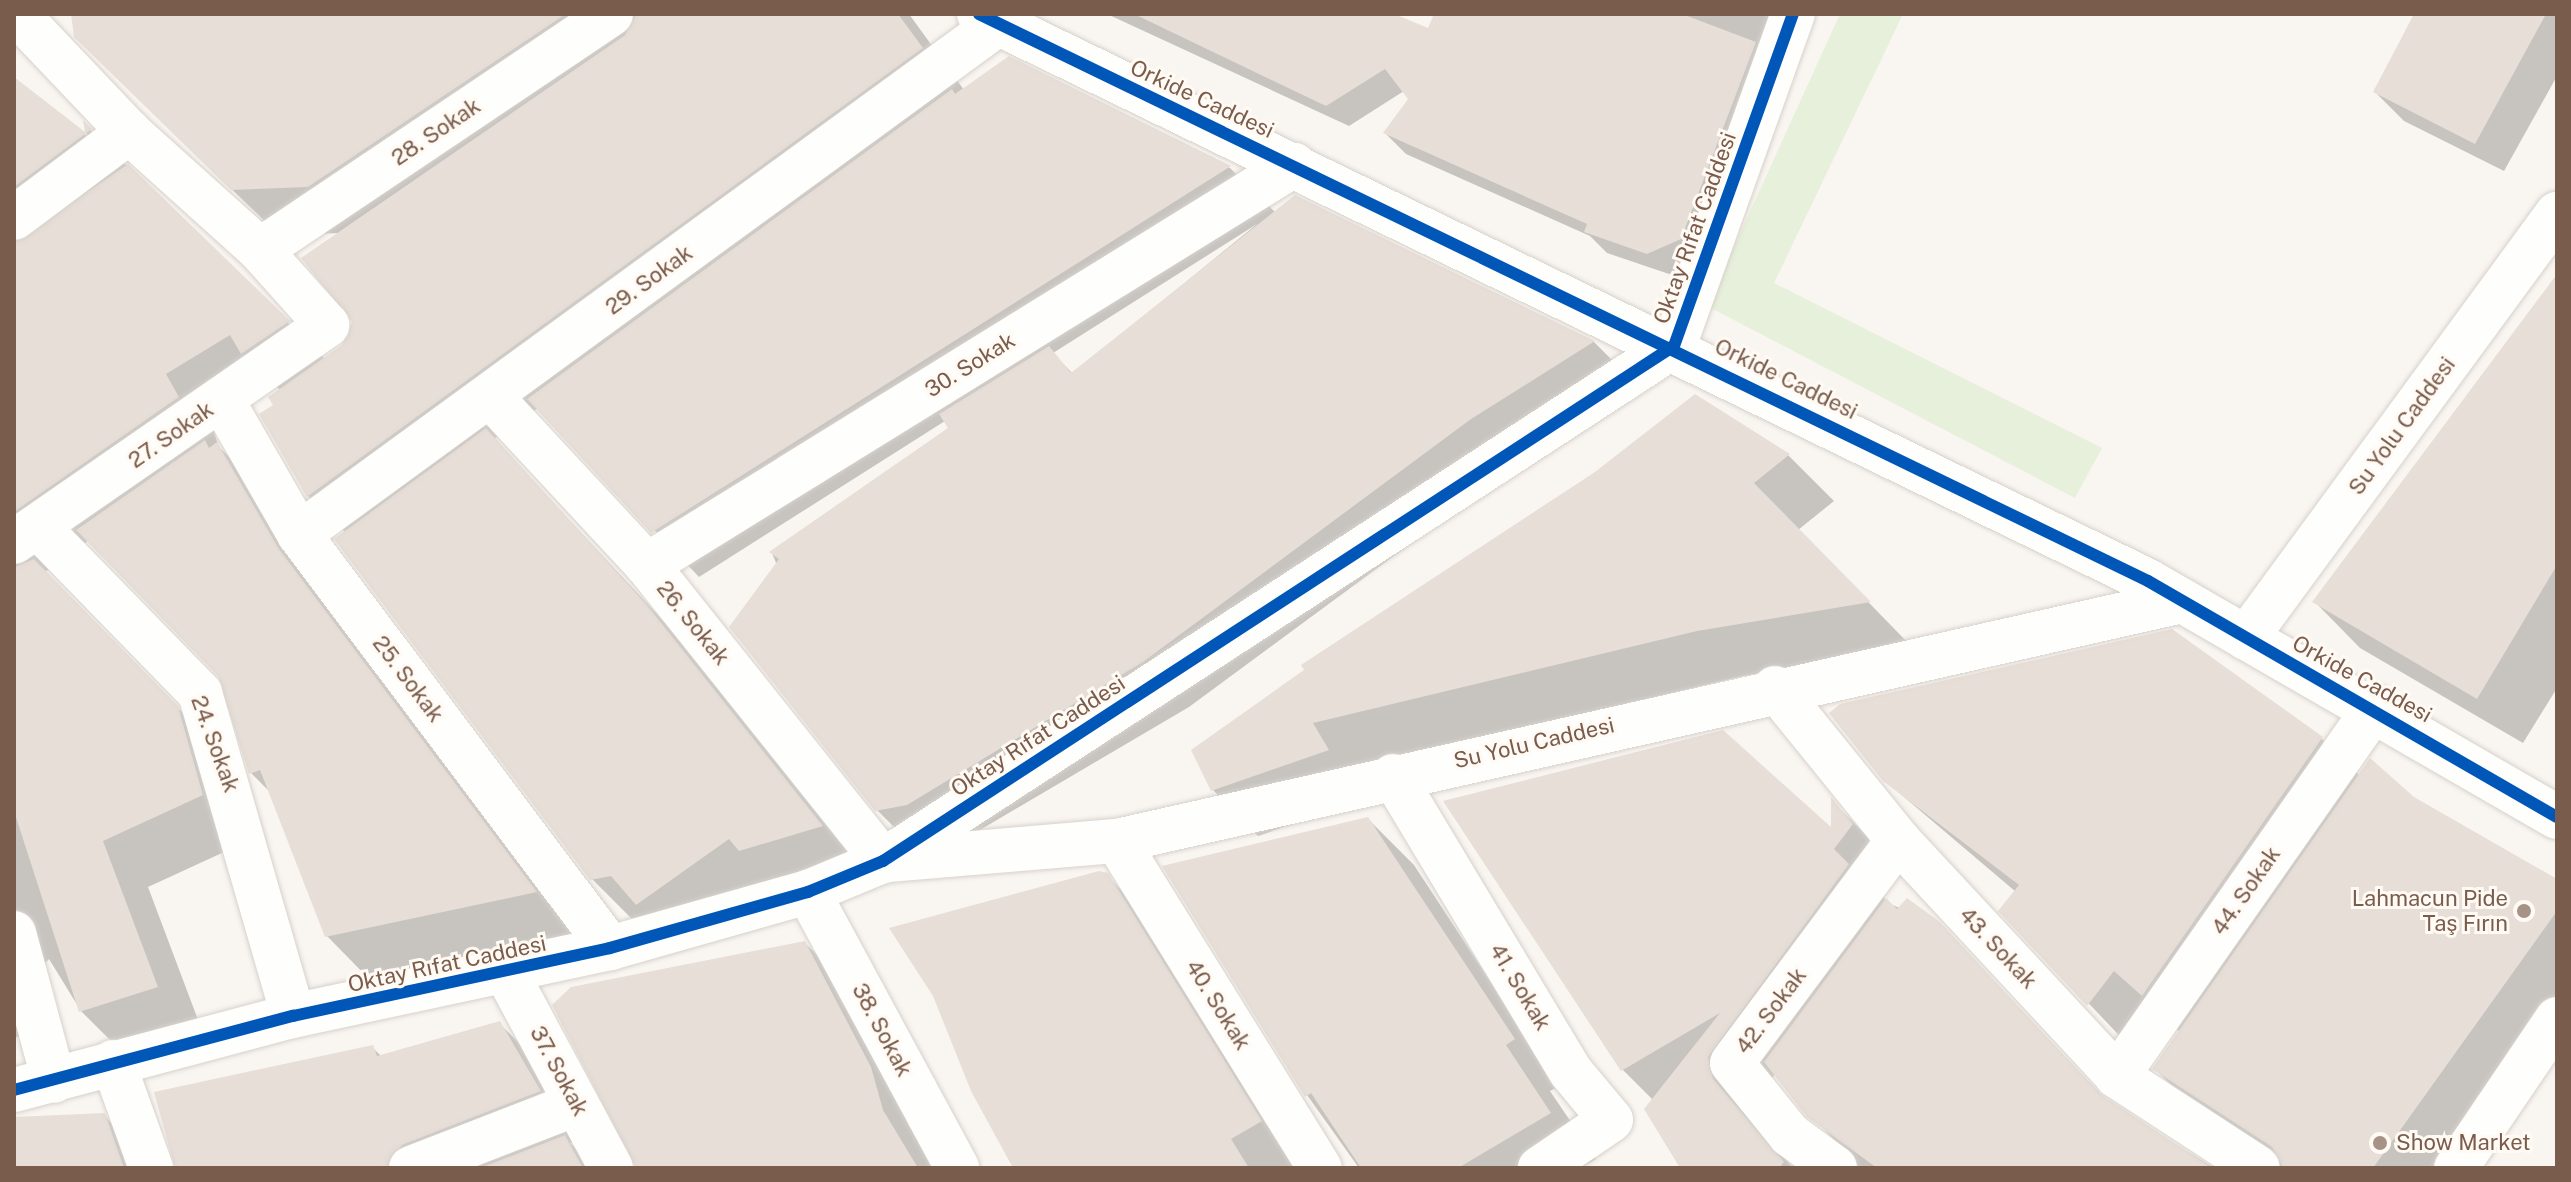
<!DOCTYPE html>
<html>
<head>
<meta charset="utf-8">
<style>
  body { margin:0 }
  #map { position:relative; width:2571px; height:1182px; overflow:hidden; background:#f9f5f0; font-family:"Public Sans",sans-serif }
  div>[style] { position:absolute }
  .green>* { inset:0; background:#e7f0db }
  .shadow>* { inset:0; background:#0003 }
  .building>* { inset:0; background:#e6ded7 }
  .roads { filter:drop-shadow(0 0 2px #d7d1cb) drop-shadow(0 0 2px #d7d1cb) }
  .minor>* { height:44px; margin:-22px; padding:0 22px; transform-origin:22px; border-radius:22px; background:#fefefd }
  .cycleway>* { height:12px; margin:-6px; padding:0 6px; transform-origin:6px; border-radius:6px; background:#0057b8 }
  .dots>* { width:22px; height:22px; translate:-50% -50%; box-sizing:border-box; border:4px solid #fffaf3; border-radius:50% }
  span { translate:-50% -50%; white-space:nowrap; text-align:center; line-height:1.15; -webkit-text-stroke:6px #fffaf3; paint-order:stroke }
  .street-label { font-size:22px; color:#7a5c4d }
  .poi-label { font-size:22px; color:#7a5c4d }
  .right { translate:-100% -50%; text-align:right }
  .left { translate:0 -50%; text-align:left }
  .frame { position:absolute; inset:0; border:16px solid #7a5c4d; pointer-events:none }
</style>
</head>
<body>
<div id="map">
  <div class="green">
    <div style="clip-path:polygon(1840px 14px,1903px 14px,1774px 283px,2102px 448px,2075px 498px,1707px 306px)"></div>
  </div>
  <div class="shadow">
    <div style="clip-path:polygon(evenodd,80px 14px,909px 14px,964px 90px,1009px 58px,1230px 168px,1276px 213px,1295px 197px,1594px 342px,1639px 387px,1517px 465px,1189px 707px,951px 847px,923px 856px,876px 809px,772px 553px,950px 429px,945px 421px,699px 577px,538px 408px,494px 439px,693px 653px,867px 872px,638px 925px,592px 879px,346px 533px,308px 496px,262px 415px,276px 406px,280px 390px,272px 382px,210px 420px,219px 447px,263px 490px,580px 938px,372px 982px,327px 936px,271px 793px,251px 773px,220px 674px,89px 540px,45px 572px,223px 754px,248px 841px,148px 887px,203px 1033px,127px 1057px,81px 1011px,49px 959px,35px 974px,46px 1027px,14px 1038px,14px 101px,28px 91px,87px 136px,86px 126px,325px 359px,343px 346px,354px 321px,341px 233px,279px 235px,122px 83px,80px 14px,1257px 224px,1073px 374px,1053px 353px,1257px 224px)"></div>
    <div style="clip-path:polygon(1107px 14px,1389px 14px,1429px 31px,1436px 14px,1804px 14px,1701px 259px,1669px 274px,1607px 253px,1590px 236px,1406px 154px,1385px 133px,1410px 99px,1404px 91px,1349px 126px)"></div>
    <div style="clip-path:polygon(2416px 14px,2557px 14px,2557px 76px,2504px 171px,2404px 121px,2375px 92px)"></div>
    <div style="clip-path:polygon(2557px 286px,2557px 688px,2523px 743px,2360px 648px,2315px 602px)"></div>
    <div style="clip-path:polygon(1788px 455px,1834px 501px,1798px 530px,1913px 648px,1743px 676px,1356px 768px,1373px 796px,1258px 836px,1213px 790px,1194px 751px)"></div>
    <div style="clip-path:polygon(2171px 631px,2322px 739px,2360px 776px,2557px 881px,2557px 1020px,2452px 1168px,2279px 1168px,2201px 1115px,2155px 1069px,2180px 1032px,2160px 1015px,2133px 1050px,2001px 911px,2016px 892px,1884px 780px)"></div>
    <div style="clip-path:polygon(1446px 800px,1833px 831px,1833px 802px,1876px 845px,1885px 902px,1939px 924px,2109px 1103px,2214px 1168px,1859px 1168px,1775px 1074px,1752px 1105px,1758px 1127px,1793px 1168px,1682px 1168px,1653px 1100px,1623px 1070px)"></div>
    <div style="clip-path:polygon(1368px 819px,1414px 865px,1559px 1086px,1550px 1091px,1596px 1159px,1580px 1168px,1359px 1168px,1307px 1095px)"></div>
    <div style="clip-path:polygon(1107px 876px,1153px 922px,1306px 1168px,1015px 1168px)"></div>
    <div style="clip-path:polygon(805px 943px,851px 989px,934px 1168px,635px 1168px,635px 1156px)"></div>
    <div style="clip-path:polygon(499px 1023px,545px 1069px,585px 1137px,570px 1143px,595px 1168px,177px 1168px,372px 1047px,381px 1056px)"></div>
    <div style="clip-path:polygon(104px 1115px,152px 1168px,14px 1168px,14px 1119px)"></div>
  </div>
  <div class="building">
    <div style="clip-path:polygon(71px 14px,566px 14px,308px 187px,231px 190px,74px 37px)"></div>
    <div style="clip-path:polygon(636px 14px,898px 14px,923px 48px,307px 497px,259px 414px,273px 405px,268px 397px,342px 345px,352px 322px,301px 258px,625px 35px)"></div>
    <div style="clip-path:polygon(1134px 14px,1394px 14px,1428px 28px,1434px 14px,1682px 14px,1756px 42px,1681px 239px,1647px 254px,1584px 232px,1587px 224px,1383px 133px,1408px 99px,1385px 69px,1326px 106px)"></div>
    <div style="clip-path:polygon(2414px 14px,2546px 14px,2475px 144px,2373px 92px)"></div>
    <div style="clip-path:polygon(1009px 56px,1231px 166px,651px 533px,527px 399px,952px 89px,955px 94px)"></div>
    <div style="clip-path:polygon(14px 77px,85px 132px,83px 120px,92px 129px,14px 187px)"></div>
    <div style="clip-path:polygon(128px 164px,290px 321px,241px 354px,230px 335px,166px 374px,179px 397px,14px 512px,14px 242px)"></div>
    <div style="clip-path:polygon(1295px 195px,1595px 341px,1471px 419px,1143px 662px,907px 805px,875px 811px,729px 627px,779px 559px,769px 552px,948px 428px,939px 414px,1049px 346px,1071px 373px)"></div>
    <div style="clip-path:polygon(2557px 274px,2557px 565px,2477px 699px,2312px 602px)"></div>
    <div style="clip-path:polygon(1695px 394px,1790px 454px,1754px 483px,1871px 602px,1697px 631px,1313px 723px,1329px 750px,1211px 791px,1191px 750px,1304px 670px,1301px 665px,1595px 472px)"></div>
    <div style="clip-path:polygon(486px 428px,647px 605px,823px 826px,739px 851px,729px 839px,636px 905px,611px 876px,590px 880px,334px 539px)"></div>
    <div style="clip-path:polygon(205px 440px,209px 448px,217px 442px,279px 549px,537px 892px,325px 937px,260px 770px,249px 774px,218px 676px,76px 530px)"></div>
    <div style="clip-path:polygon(34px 559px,178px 706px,203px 795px,103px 841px,158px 987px,79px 1012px,14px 811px,14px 567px)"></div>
    <div style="clip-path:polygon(2172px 629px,2323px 737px,2142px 996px,2114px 971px,2087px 1006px,1998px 911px,2019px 885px,1883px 781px,1829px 713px,1840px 704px)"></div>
    <div style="clip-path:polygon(1723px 730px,1831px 827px,1831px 797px,1853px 824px,1834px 849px,1849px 864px,1708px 1057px,1713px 1079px,1784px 1162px,1779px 1168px,1680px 1168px,1644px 1109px,1720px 1013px,1621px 1071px,1443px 801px)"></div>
    <div style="clip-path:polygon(2370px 758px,2414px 797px,2557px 879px,2557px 911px,2373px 1168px,2283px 1168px,2272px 1147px,2152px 1069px)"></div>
    <div style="clip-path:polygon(1368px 817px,1515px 1039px,1506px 1045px,1551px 1113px,1458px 1168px,1361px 1168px,1311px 1093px,1305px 1097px,1162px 866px)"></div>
    <div style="clip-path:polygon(1099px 871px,1108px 873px,1262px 1121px,1231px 1139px,1249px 1168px,1013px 1168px,971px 1091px,933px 996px,889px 928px)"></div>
    <div style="clip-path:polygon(1886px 898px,1897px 909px,1907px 898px,1940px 922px,2099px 1093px,2212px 1168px,1877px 1168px,1807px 1117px,1764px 1062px)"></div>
    <div style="clip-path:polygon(805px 941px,871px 1067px,883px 1110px,918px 1168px,636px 1168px,552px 1005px,571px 987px)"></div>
    <div style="clip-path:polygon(500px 1021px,541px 1091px,402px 1145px,387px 1168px,175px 1168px,154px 1092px,373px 1045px,377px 1056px)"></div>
    <div style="clip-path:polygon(105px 1113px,124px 1168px,14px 1168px,14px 1117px)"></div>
    <div style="clip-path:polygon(565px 1135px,583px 1168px,480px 1168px)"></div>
  </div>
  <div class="roads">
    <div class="minor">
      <div style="left:979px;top:14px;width:1299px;rotate:25.87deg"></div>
      <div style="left:2148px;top:581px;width:472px;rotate:30deg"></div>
      <div style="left:14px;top:218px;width:144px;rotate:-36.8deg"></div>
      <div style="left:260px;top:250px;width:423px;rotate:-33.9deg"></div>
      <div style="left:490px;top:396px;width:231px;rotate:47.1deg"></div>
      <div style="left:647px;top:565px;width:379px;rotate:51.4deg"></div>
      <div style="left:222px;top:400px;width:155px;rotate:60.1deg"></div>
      <div style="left:299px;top:534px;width:518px;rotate:53.09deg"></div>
      <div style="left:39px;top:528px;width:231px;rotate:45.7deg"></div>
      <div style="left:200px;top:693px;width:336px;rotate:73.9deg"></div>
      <div style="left:299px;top:534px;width:865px;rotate:-36.12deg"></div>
      <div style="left:14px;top:542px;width:381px;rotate:-34.7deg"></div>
      <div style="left:327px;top:325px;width:101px;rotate:-131.8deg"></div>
      <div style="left:260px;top:250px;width:176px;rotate:-138deg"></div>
      <div style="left:129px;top:132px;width:163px;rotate:-133.5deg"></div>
      <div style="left:647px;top:565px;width:761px;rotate:-31.73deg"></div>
      <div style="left:2246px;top:638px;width:526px;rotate:-53.74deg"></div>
      <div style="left:1775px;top:688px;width:196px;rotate:51deg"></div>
      <div style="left:1898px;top:840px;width:322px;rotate:47.1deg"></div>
      <div style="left:2117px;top:1076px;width:168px;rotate:33.1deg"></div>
      <div style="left:1393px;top:776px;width:345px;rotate:59deg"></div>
      <div style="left:1571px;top:1072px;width:62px;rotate:50.2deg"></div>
      <div style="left:1611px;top:1120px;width:86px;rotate:145.9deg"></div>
      <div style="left:1117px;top:841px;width:385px;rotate:58.2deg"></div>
      <div style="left:889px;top:860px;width:229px;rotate:-4.8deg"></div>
      <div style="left:1117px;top:841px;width:1092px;rotate:-12.7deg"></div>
      <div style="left:808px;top:892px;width:314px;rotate:61.6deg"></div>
      <div style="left:14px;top:933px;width:153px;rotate:74.9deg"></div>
      <div style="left:507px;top:974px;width:220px;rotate:61.8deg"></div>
      <div style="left:113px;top:1062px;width:113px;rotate:70.3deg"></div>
      <div style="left:2117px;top:1076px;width:450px;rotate:-55deg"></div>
      <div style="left:14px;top:1090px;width:289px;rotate:-14.9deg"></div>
      <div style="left:293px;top:1016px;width:324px;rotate:-12.1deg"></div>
      <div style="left:610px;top:948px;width:206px;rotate:-15.8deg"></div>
      <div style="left:808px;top:892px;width:81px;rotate:-22.5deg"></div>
      <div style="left:883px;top:861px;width:944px;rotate:-33.07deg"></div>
      <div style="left:1674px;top:346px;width:353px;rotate:-70.3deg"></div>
      <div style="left:411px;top:1168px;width:177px;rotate:-21.2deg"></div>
      <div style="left:1835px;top:1168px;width:56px;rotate:-143.7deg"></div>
      <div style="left:1790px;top:1135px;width:92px;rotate:-128.9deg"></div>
      <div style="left:1732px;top:1063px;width:278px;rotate:-53.3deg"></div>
      <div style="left:2456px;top:1168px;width:180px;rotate:-55.9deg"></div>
    </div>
  </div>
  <div class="cycleway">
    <div style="left:979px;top:14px;width:1299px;rotate:25.87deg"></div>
    <div style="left:2148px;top:581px;width:472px;rotate:30deg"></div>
    <div style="left:14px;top:1090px;width:289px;rotate:-14.9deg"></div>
    <div style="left:293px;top:1016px;width:324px;rotate:-12.1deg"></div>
    <div style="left:610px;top:948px;width:206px;rotate:-15.8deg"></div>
    <div style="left:808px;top:892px;width:81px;rotate:-22.5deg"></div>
    <div style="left:883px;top:861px;width:944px;rotate:-33.07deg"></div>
    <div style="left:1674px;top:346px;width:353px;rotate:-70.3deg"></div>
  </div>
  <div class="dots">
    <div style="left:2524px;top:911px;background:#a69286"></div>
    <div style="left:2380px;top:1143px;background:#a69286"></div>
  </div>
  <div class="street-label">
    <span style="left:1202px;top:99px;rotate:25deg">Orkide Caddesi</span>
    <span style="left:436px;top:132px;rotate:-34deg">28. Sokak</span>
    <span style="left:1695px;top:228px;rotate:-70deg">Oktay Rıfat Caddesi</span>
    <span style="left:649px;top:280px;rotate:-36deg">29. Sokak</span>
    <span style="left:970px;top:365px;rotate:-32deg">30. Sokak</span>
    <span style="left:1786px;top:379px;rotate:26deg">Orkide Caddesi</span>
    <span style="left:2402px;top:426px;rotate:-54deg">Su Yolu Caddesi</span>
    <span style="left:171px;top:435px;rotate:-35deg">27. Sokak</span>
    <span style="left:693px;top:623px;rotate:51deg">26. Sokak</span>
    <span style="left:408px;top:679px;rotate:53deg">25. Sokak</span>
    <span style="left:2362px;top:679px;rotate:29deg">Orkide Caddesi</span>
    <span style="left:1038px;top:736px;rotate:-33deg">Oktay Rıfat Caddesi</span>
    <span style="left:1534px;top:743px;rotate:-13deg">Su Yolu Caddesi</span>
    <span style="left:215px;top:744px;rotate:70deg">24. Sokak</span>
    <span style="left:2246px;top:891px;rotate:-55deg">44. Sokak</span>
    <span style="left:1998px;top:948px;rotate:47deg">43. Sokak</span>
    <span style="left:447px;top:964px;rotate:-12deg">Oktay Rıfat Caddesi</span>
    <span style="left:1520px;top:987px;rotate:59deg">41. Sokak</span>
    <span style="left:1218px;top:1005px;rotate:58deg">40. Sokak</span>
    <span style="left:1771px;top:1011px;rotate:-53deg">42. Sokak</span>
    <span style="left:882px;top:1030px;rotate:62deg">38. Sokak</span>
    <span style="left:559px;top:1071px;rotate:62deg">37. Sokak</span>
  </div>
  <div class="poi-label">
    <span class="right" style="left:2508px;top:911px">Lahmacun Pide<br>Taş Fırın</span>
    <span class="left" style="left:2396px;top:1143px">Show Market</span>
  </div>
  <div class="frame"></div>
</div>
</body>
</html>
